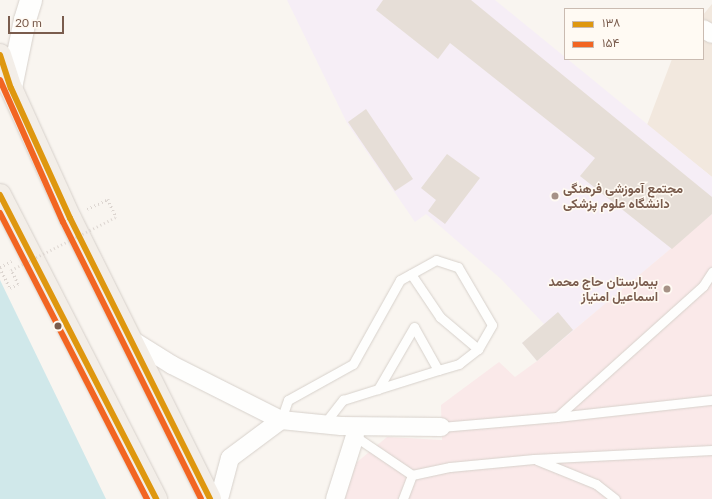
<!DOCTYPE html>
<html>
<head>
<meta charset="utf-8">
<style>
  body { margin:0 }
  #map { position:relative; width:712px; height:499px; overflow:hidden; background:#f9f5f0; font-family:Lato,Vazirmatn,sans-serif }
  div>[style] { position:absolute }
  .residential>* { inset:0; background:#f2e8de }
  .education>* { inset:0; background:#f6eef6 }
  .medical>* { inset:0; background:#fae9e9 }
  .water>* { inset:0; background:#d0e8ea }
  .building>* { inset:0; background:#e6ded7 }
  .path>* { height:2.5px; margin-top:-1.25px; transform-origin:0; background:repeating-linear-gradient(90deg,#dcd5d0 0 1px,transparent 0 4px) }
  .roads { filter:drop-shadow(0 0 1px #d7d1cb) drop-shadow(0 0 1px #d7d1cb) }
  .lane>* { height:9px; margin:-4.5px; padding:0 4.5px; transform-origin:4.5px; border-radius:4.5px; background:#fefefd }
  .street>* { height:18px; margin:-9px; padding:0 9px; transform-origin:9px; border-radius:9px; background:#fefefd }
  .secondary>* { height:22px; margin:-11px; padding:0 11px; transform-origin:11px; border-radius:11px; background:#fefefd }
  .primary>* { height:22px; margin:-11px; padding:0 11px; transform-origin:11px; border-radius:11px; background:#f3eee8 }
  .path-bridge>* { height:2.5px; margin-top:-1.25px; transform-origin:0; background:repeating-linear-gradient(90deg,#dcd5d0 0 1px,transparent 0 4px) }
  .bus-1>* { height:6px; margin:-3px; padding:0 3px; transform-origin:3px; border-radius:3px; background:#de970f }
  .bus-2>* { height:6px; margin:-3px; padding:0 3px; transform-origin:3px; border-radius:3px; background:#f26522 }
  .dots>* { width:11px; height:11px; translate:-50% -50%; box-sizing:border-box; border:2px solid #fffaf3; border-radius:50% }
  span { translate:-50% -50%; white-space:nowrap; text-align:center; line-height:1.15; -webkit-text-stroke:3px #fffaf3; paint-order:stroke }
  .poi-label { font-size:13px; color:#7a5c4d; font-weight:700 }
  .left { translate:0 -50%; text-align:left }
  .right { translate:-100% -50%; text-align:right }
  .legend { position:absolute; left:564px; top:8px; width:140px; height:52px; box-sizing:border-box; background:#fffaf3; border:1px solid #cabbb1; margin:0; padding:5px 7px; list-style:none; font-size:12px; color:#7a5c4d }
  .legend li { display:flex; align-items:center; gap:8px; height:20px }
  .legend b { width:20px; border:1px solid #cabbb1 }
  .scale { position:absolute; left:8px; top:16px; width:56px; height:18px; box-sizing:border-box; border:2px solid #7a5c4d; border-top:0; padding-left:5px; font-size:12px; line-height:14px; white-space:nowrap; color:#7a5c4d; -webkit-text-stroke:3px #fffaf3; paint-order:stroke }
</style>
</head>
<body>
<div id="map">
  <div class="residential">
    <div style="clip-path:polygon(712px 4px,712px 177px,647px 125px,672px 59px,703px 59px,703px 15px)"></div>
  </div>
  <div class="education">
    <div style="clip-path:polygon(287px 0,495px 0,712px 177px,712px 214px,537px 361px,522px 343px,544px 324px,501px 279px,426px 214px,415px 222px,347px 123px)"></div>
  </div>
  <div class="medical">
    <div style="clip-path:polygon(712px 214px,712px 499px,326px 499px,356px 463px,387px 437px,442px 440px,441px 405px,499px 362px,515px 377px,537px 361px)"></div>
  </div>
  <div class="water">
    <div style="clip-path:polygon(0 280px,106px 499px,0 499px)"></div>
  </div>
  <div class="building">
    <div style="clip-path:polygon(383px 0,471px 0,712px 197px,712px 214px,672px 249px,580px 176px,595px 158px,450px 43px,438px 59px,376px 10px)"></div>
    <div style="clip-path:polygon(366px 109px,413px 179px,395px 191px,348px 122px)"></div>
    <div style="clip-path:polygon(447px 154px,480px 178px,445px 224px,428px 211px,436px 200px,421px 188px)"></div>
    <div style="clip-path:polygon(558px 312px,573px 330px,537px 361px,522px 343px)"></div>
  </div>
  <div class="path">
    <div style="left:87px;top:209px;width:23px;rotate:-25deg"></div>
    <div style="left:108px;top:199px;width:20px;rotate:66deg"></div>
    <div style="left:0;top:267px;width:13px;rotate:-27deg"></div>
    <div style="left:0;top:268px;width:22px;rotate:63deg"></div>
    <div style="left:10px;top:288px;width:9px;rotate:-27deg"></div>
    <div style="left:18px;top:284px;width:16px;rotate:-117deg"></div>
  </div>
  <div class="roads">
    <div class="lane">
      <div style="left:411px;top:274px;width:52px;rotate:56deg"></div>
      <div style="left:440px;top:317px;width:50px;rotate:40.1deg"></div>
      <div style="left:557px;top:417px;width:196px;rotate:-41.9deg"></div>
      <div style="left:703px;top:286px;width:17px;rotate:-57deg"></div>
      <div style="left:281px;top:420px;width:21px;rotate:-71deg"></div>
      <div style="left:288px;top:400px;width:74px;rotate:-29deg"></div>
      <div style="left:353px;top:364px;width:96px;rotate:-60.8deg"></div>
      <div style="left:400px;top:280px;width:41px;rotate:-29.1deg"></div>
      <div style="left:436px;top:260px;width:23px;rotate:18deg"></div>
      <div style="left:458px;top:267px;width:67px;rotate:59.6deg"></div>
      <div style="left:492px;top:325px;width:28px;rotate:120deg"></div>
      <div style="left:478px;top:349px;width:24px;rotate:142deg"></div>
      <div style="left:459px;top:364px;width:22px;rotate:164deg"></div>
      <div style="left:438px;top:370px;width:49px;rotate:-119.2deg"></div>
      <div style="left:414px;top:327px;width:72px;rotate:120.1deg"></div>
      <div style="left:324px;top:424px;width:31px;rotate:-52deg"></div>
      <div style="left:343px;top:400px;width:100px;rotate:-17.5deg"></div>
      <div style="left:441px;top:427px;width:116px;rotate:-4.9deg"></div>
      <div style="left:557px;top:417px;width:156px;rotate:-6.3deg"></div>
      <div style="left:353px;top:435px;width:71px;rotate:34.1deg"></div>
      <div style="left:412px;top:475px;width:26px;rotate:111deg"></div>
      <div style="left:537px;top:460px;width:64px;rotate:22.1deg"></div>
      <div style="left:596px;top:484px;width:24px;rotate:38deg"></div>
      <div style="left:412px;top:475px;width:39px;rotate:-12deg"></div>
      <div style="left:450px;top:467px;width:84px;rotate:-5.4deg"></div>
      <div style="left:534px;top:459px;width:178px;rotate:-2.9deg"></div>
    </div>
    <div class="street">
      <div style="left:703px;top:29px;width:10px;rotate:29deg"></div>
      <div style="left:129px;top:338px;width:51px;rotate:32.1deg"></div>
      <div style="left:172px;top:365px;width:122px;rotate:26.8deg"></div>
      <div style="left:281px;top:420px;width:60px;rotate:5.7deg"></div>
      <div style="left:341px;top:426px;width:100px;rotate:0.6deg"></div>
      <div style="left:219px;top:499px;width:42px;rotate:-75deg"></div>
      <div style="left:230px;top:458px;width:64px;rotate:-36.7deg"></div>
      <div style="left:335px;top:499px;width:66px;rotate:-72.4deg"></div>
    </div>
    <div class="secondary">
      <div style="left:11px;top:88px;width:69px;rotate:-78.4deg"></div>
      <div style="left:25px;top:20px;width:21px;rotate:-73deg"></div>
    </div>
    <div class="primary">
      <div style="left:0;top:55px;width:35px;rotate:72deg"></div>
      <div style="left:11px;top:88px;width:143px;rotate:65.6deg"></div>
      <div style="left:70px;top:218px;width:314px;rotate:63.5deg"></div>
      <div style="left:0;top:195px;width:342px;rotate:62.8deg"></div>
    </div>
  </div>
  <div class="path-bridge">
    <div style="left:11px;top:270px;width:118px;rotate:-26.8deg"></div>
  </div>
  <div class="bus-1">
    <div style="left:0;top:55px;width:35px;rotate:72deg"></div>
    <div style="left:11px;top:88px;width:143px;rotate:65.6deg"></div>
    <div style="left:70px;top:218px;width:314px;rotate:63.5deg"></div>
    <div style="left:0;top:195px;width:342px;rotate:62.8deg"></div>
  </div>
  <div class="bus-2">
    <div style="left:0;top:80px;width:155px;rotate:66.1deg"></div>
    <div style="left:63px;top:222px;width:309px;rotate:63.5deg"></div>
    <div style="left:0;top:213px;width:322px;rotate:62.8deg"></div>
  </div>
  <div class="dots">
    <div style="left:555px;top:196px;background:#a69286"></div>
    <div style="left:667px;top:289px;background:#a69286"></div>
    <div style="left:58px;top:326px;background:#7a5c4d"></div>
  </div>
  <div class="poi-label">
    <span class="left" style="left:563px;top:196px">مجتمع آموزشی فرهنگی<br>دانشگاه علوم پزشکی</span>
    <span class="right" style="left:658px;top:289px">بیمارستان حاج محمد<br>اسماعیل امتیاز</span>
  </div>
  <ul class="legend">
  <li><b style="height:5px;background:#de970f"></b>۱۳۸</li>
  <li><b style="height:5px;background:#f26522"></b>۱۵۴</li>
  </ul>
  <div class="scale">20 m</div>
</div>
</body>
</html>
